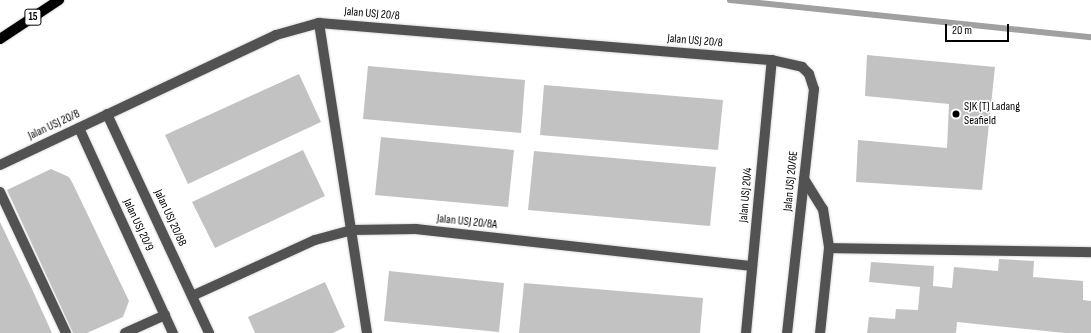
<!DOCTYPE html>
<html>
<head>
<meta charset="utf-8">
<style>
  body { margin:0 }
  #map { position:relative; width:1091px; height:333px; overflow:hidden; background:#fff; font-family:"Sofia Sans Condensed",sans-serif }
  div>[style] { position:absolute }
  .stream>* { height:6px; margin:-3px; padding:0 3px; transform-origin:3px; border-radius:3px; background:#a0a0a0 }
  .building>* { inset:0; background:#c2c2c2 }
  .roads { filter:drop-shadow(0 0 1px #dbdbdb) drop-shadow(0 0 1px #dbdbdb) }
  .minor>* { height:10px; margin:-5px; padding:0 5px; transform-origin:5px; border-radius:5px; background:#525252 }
  .major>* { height:10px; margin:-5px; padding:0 5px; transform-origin:5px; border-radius:5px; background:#000 }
  .dots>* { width:11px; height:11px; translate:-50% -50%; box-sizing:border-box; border:2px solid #fff; border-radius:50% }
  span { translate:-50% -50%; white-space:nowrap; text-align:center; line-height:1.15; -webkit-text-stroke:3.5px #fff; paint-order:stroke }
  .shield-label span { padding:1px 3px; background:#fff; border:1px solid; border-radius:3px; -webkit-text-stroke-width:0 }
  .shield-label { font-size:11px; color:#000; font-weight:700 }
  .street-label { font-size:12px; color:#000 }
  .poi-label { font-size:12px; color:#000 }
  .left { translate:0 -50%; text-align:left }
  .scale { position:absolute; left:945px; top:24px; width:64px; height:18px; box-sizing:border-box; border:2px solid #000; border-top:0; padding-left:5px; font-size:12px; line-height:14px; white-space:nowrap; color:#000; -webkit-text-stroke:3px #fff; paint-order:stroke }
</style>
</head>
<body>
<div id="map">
  <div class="stream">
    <div style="left:730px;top:0;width:363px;rotate:5.9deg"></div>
  </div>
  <div class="building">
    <div style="clip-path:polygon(867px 55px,995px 67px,982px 190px,856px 182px,858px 140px,947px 148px,949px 104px,865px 96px)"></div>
    <div style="clip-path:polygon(368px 66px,525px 80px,521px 133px,363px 119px)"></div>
    <div style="clip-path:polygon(299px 74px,321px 122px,188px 184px,165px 135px)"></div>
    <div style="clip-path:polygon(544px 85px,723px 100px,718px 150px,540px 135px)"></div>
    <div style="clip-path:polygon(381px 137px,514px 150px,508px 207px,375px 195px)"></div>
    <div style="clip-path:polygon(303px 150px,325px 196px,215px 248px,192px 202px)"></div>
    <div style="clip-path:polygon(534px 151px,716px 167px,710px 226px,528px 210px)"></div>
    <div style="clip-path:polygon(51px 169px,69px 177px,73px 184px,129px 301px,123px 317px,87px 333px,73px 333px,7px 190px)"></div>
    <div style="clip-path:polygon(0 222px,32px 289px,52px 333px,0 333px)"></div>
    <div style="clip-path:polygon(999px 259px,1034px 261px,1033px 277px,1083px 281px,1083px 300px,1091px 301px,1091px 333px,1065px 333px,957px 322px,956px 333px,867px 333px,869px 317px,895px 319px,896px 309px,918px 310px,920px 287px,869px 282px,871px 262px,934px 266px,933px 286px,952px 288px,954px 267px,998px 271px)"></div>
    <div style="clip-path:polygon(389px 271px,504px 283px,499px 332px,384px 321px)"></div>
    <div style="clip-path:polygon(325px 282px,345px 327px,333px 333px,255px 333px,248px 317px)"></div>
    <div style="clip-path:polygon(524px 283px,703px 298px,700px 333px,519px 333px)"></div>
  </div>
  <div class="roads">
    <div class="minor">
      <div style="left:319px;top:23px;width:314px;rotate:81.2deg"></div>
      <div style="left:107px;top:114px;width:242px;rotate:65deg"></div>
      <div style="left:79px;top:128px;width:226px;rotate:65.4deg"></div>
      <div style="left:0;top:165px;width:305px;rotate:-25.2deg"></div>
      <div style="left:276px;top:35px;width:45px;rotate:-15.6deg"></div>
      <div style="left:319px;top:23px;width:455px;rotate:4.7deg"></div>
      <div style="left:772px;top:60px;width:31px;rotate:13deg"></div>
      <div style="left:802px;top:67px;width:10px;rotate:45deg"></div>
      <div style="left:809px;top:74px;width:16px;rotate:72deg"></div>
      <div style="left:814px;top:89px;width:245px;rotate:96.3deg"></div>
      <div style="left:804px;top:179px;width:36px;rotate:58deg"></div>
      <div style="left:823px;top:209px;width:39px;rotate:81deg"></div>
      <div style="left:829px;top:248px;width:85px;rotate:96deg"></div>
      <div style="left:0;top:192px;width:156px;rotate:64.9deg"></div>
      <div style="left:829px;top:248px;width:262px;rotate:0.9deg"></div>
      <div style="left:192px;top:296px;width:135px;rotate:-24.5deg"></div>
      <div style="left:315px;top:240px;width:38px;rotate:-15deg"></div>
      <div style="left:352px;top:230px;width:64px;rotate:-0.9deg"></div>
      <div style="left:416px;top:229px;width:338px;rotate:6.3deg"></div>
      <div style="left:125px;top:333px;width:44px;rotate:-24.2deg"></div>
      <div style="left:746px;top:333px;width:274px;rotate:-84.6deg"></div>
    </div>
    <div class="major">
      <div style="left:0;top:39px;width:71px;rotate:-33.5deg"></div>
    </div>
  </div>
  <div class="dots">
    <div style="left:956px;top:114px;background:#000"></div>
  </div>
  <div class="shield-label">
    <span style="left:33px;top:17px">15</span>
  </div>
  <div class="street-label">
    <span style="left:372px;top:14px;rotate:5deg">Jalan USJ 20/8</span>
    <span style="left:695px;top:41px;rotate:5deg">Jalan USJ 20/8</span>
    <span style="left:54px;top:125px;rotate:-25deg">Jalan USJ 20/8</span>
    <span style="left:791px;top:181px;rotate:-84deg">Jalan USJ 20/6E</span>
    <span style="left:746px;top:195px;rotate:-85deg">Jalan USJ 20/4</span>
    <span style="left:170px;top:218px;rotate:65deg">Jalan USJ 20/8B</span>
    <span style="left:467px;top:222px;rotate:6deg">Jalan USJ 20/8A</span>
    <span style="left:138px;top:225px;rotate:65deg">Jalan USJ 20/9</span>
  </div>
  <div class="poi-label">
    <span class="left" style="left:964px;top:114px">SJK (T) Ladang<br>Seafield</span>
  </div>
  <div class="scale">20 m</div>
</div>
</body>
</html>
